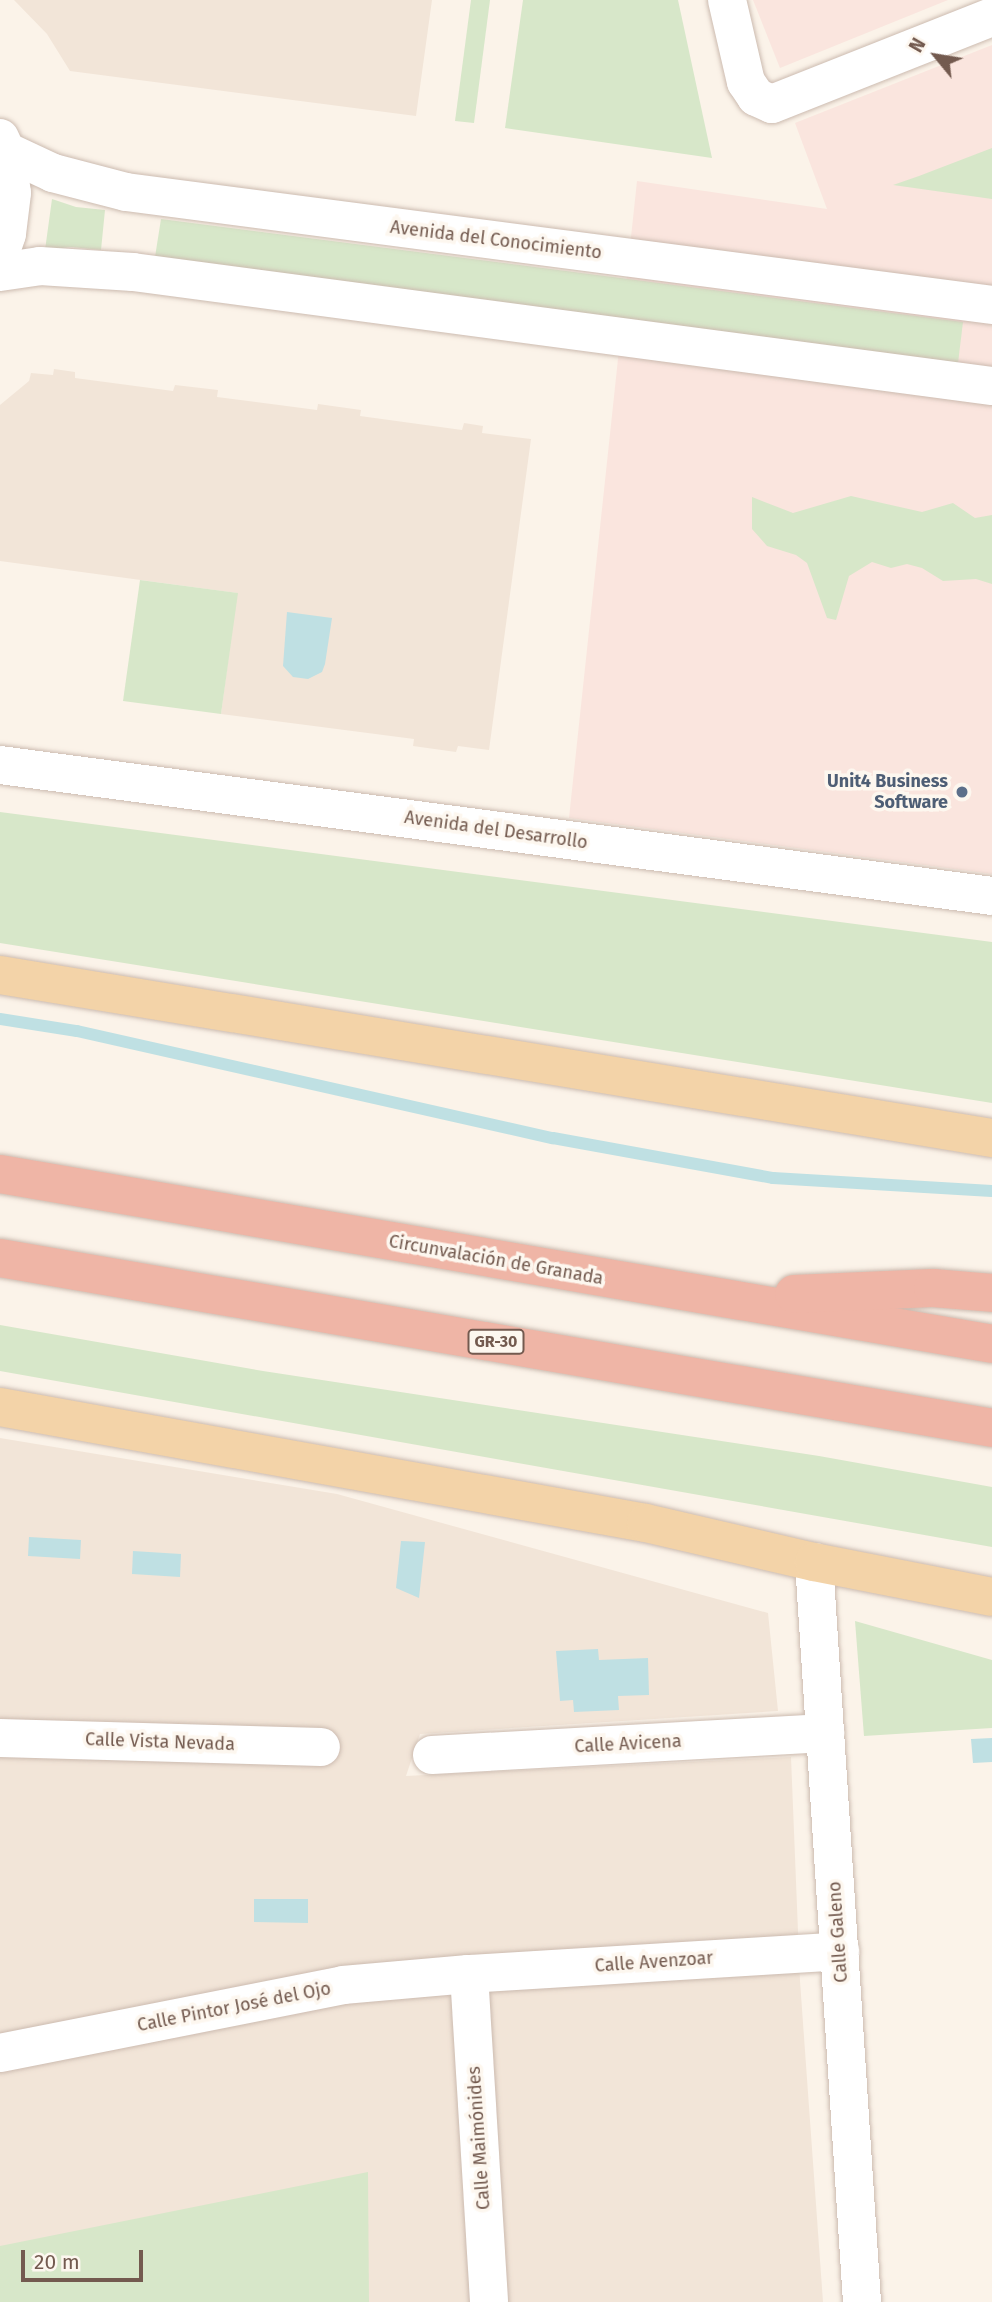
<!DOCTYPE html>
<html>
<head>
<meta charset="utf-8">
<style>
  body { margin:0 }
  #map { position:relative; width:992px; height:2302px; overflow:hidden; background:#fbf3e9; font-family:"Fira Sans",sans-serif }
  div>[style] { position:absolute }
  .residential>* { inset:0; background:#f2e5d8 }
  .commercial>* { inset:0; background:#fae5de }
  .green>* { inset:0; background:#d7e7c9 }
  .water>* { inset:0; background:#bfe0e3 }
  .stream>* { height:12px; margin:-6px; padding:0 6px; transform-origin:6px; border-radius:6px; background:#bfe0e3 }
  .roads { filter:drop-shadow(0 0 2px #ccbbb0) drop-shadow(0 0 2px #ccbbb0) }
  .minor>* { height:38px; margin:-19px; padding:0 19px; transform-origin:19px; border-radius:19px; background:#fff }
  .major>* { height:38px; margin:-19px; padding:0 19px; transform-origin:19px; border-radius:19px; background:#f3d3a8 }
  .highway>* { height:38px; margin:-19px; padding:0 19px; transform-origin:19px; border-radius:19px; background:#efb5a6 }
  .dots>* { width:19px; height:19px; translate:-50% -50%; box-sizing:border-box; border:4px solid #fdf7ef; border-radius:50% }
  span { translate:-50% -50%; white-space:nowrap; text-align:center; line-height:1.15; -webkit-text-stroke:7px #fdf7ef; paint-order:stroke }
  .shield-label span { padding:2px 5px; background:#fdf7ef; border:2px solid; border-radius:5px; -webkit-text-stroke-width:0 }
  .shield-label { font-size:16px; color:#735a4f; font-weight:700 }
  .street-label { font-size:18px; color:#735a4f }
  .service-label { font-size:18px; color:#4e5e75; font-weight:700 }
  .right { translate:-100% -50%; text-align:right }
  .north { position:absolute; left:901px; top:21px; width:70px; height:70px; -webkit-text-stroke:5px #fdf7ef; paint-order:stroke; rotate:300deg; font-size:19px; font-weight:700; line-height:28px; text-align:center; color:#735a4f }
  .north::after { content:''; display:block; margin:auto; width:24px; height:32px; background:#735a4f; clip-path:polygon(50% 0,100% 100%,50% 72%,0 100%) }
  .scale { position:absolute; left:21px; top:2250px; width:122px; height:32px; box-sizing:border-box; border:4px solid #735a4f; border-top:0; padding-left:9px; font-size:21px; line-height:24px; white-space:nowrap; color:#735a4f; -webkit-text-stroke:5px #fdf7ef; paint-order:stroke }
</style>
</head>
<body>
<div id="map">
  <div class="residential">
    <div style="clip-path:polygon(14px 0,432px 0,416px 116px,70px 71px,47px 34px)"></div>
    <div style="clip-path:polygon(54px 369px,75px 372px,75px 378px,173px 391px,175px 385px,218px 390px,217px 397px,317px 410px,318px 404px,361px 410px,360px 416px,462px 430px,464px 423px,483px 426px,482px 433px,531px 439px,489px 750px,458px 746px,456px 752px,413px 746px,414px 739px,221px 714px,237px 593px,0 561px,0 405px,29px 381px,31px 373px,53px 375px)"></div>
    <div style="clip-path:polygon(0 1438px,337px 1494px,768px 1613px,778px 1711px,420px 1734px,406px 1776px,791px 1757px,800px 1981px,823px 2302px,0 2302px)"></div>
  </div>
  <div class="commercial">
    <div style="clip-path:polygon(753px 0,948px 0,780px 68px)"></div>
    <div style="clip-path:polygon(992px 45px,992px 874px,569px 818px,637px 181px,827px 209px,795px 123px)"></div>
  </div>
  <div class="green">
    <div style="clip-path:polygon(471px 0,490px 0,474px 123px,455px 121px)"></div>
    <div style="clip-path:polygon(523px 0,678px 0,712px 158px,505px 128px)"></div>
    <div style="clip-path:polygon(992px 148px,992px 199px,893px 185px,919px 176px)"></div>
    <div style="clip-path:polygon(52px 199px,76px 207px,105px 210px,101px 250px,71px 247px,45px 250px)"></div>
    <div style="clip-path:polygon(161px 219px,963px 322px,958px 363px,155px 257px)"></div>
    <div style="clip-path:polygon(851px 496px,922px 512px,953px 503px,975px 518px,992px 515px,992px 584px,976px 579px,943px 581px,922px 568px,907px 564px,891px 568px,872px 562px,849px 576px,836px 620px,827px 618px,807px 563px,796px 555px,767px 546px,752px 529px,752px 497px,793px 513px)"></div>
    <div style="clip-path:polygon(140px 580px,238px 593px,221px 714px,123px 701px)"></div>
    <div style="clip-path:polygon(0 812px,992px 942px,992px 1103px,0 943px)"></div>
    <div style="clip-path:polygon(0 1325px,263px 1371px,819px 1456px,992px 1487px,992px 1547px,0 1371px)"></div>
    <div style="clip-path:polygon(855px 1621px,992px 1660px,992px 1728px,864px 1736px)"></div>
    <div style="clip-path:polygon(368px 2172px,369px 2302px,0 2302px,0 2246px)"></div>
  </div>
  <div class="water">
    <div style="clip-path:polygon(287px 612px,332px 618px,325px 664px,322px 672px,308px 679px,293px 677px,283px 666px)"></div>
    <div style="clip-path:polygon(29px 1537px,81px 1540px,80px 1559px,28px 1556px)"></div>
    <div style="clip-path:polygon(401px 1541px,425px 1542px,419px 1598px,396px 1588px)"></div>
    <div style="clip-path:polygon(133px 1551px,181px 1554px,180px 1577px,132px 1574px)"></div>
    <div style="clip-path:polygon(598px 1649px,599px 1660px,648px 1658px,649px 1695px,618px 1696px,619px 1710px,574px 1712px,573px 1700px,560px 1701px,556px 1651px)"></div>
    <div style="clip-path:polygon(992px 1738px,992px 1762px,973px 1763px,971px 1739px)"></div>
    <div style="clip-path:polygon(254px 1899px,308px 1899px,308px 1923px,254px 1922px)"></div>
  </div>
  <div class="stream">
    <div style="left:0;top:1019px;width:78px;rotate:8.9deg"></div>
    <div style="left:77px;top:1031px;width:488px;rotate:12.7deg"></div>
    <div style="left:553px;top:1138px;width:224px;rotate:10.3deg"></div>
    <div style="left:773px;top:1178px;width:219px;rotate:3.4deg"></div>
  </div>
  <div class="roads">
    <div class="minor">
      <div style="left:727px;top:0;width:84px;rotate:77deg"></div>
      <div style="left:746px;top:82px;width:18px;rotate:56deg"></div>
      <div style="left:756px;top:97px;width:17px;rotate:24deg"></div>
      <div style="left:772px;top:104px;width:237px;rotate:-21.6deg"></div>
      <div style="left:0;top:138px;width:14px;rotate:65deg"></div>
      <div style="left:6px;top:151px;width:42px;rotate:81.9deg"></div>
      <div style="left:12px;top:193px;width:41px;rotate:97deg"></div>
      <div style="left:7px;top:234px;width:21px;rotate:109deg"></div>
      <div style="left:6px;top:151px;width:52px;rotate:25.1deg"></div>
      <div style="left:53px;top:173px;width:75px;rotate:14.6deg"></div>
      <div style="left:126px;top:192px;width:873px;rotate:7.43deg"></div>
      <div style="left:0;top:272px;width:40px;rotate:-8.5deg"></div>
      <div style="left:40px;top:266px;width:93px;rotate:3.7deg"></div>
      <div style="left:133px;top:272px;width:867px;rotate:7.56deg"></div>
      <div style="left:0;top:765px;width:1001px;rotate:7.52deg"></div>
      <div style="left:814px;top:1562px;width:742px;rotate:86.29deg"></div>
      <div style="left:0;top:1738px;width:321px;rotate:1.6deg"></div>
      <div style="left:432px;top:1755px;width:394px;rotate:-3.2deg"></div>
      <div style="left:469px;top:1974px;width:329px;rotate:86.5deg"></div>
      <div style="left:0;top:2053px;width:350px;rotate:-11.2deg"></div>
      <div style="left:343px;top:1985px;width:126px;rotate:-5deg"></div>
      <div style="left:469px;top:1974px;width:372px;rotate:-3.5deg"></div>
    </div>
    <div class="major">
      <div style="left:0;top:975px;width:1005px;rotate:9.33deg"></div>
      <div style="left:0;top:1407px;width:656px;rotate:10.18deg"></div>
      <div style="left:646px;top:1523px;width:172px;rotate:13.1deg"></div>
      <div style="left:814px;top:1562px;width:181px;rotate:11.1deg"></div>
    </div>
    <div class="highway">
      <div style="left:0;top:1174px;width:1006px;rotate:9.72deg"></div>
      <div style="left:0;top:1258px;width:1006px;rotate:9.72deg"></div>
      <div style="left:794px;top:1294px;width:139px;rotate:-2.5deg"></div>
      <div style="left:933px;top:1288px;width:59px;rotate:4.8deg"></div>
    </div>
  </div>
  <div class="dots">
    <div style="left:962px;top:792px;background:#5c6f8a"></div>
  </div>
  <div class="shield-label">
    <span style="left:496px;top:1342px">GR-30</span>
  </div>
  <div class="street-label">
    <span style="left:496px;top:240px;rotate:7deg">Avenida del Conocimiento</span>
    <span style="left:496px;top:830px;rotate:8deg">Avenida del Desarrollo</span>
    <span style="left:496px;top:1260px;rotate:10deg">Circunvalación de Granada</span>
    <span style="left:160px;top:1742px;rotate:2deg">Calle Vista Nevada</span>
    <span style="left:628px;top:1744px;rotate:-3deg">Calle Avicena</span>
    <span style="left:838px;top:1932px;rotate:-94deg">Calle Galeno</span>
    <span style="left:654px;top:1962px;rotate:-4deg">Calle Avenzoar</span>
    <span style="left:234px;top:2007px;rotate:-11deg">Calle Pintor José del Ojo</span>
    <span style="left:479px;top:2138px;rotate:-94deg">Calle Maimónides</span>
  </div>
  <div class="service-label">
    <span class="right" style="left:948px;top:792px">Unit4 Business<br>Software</span>
  </div>
  <div class="north">N</div>
  <div class="scale">20 m</div>
</div>
</body>
</html>
